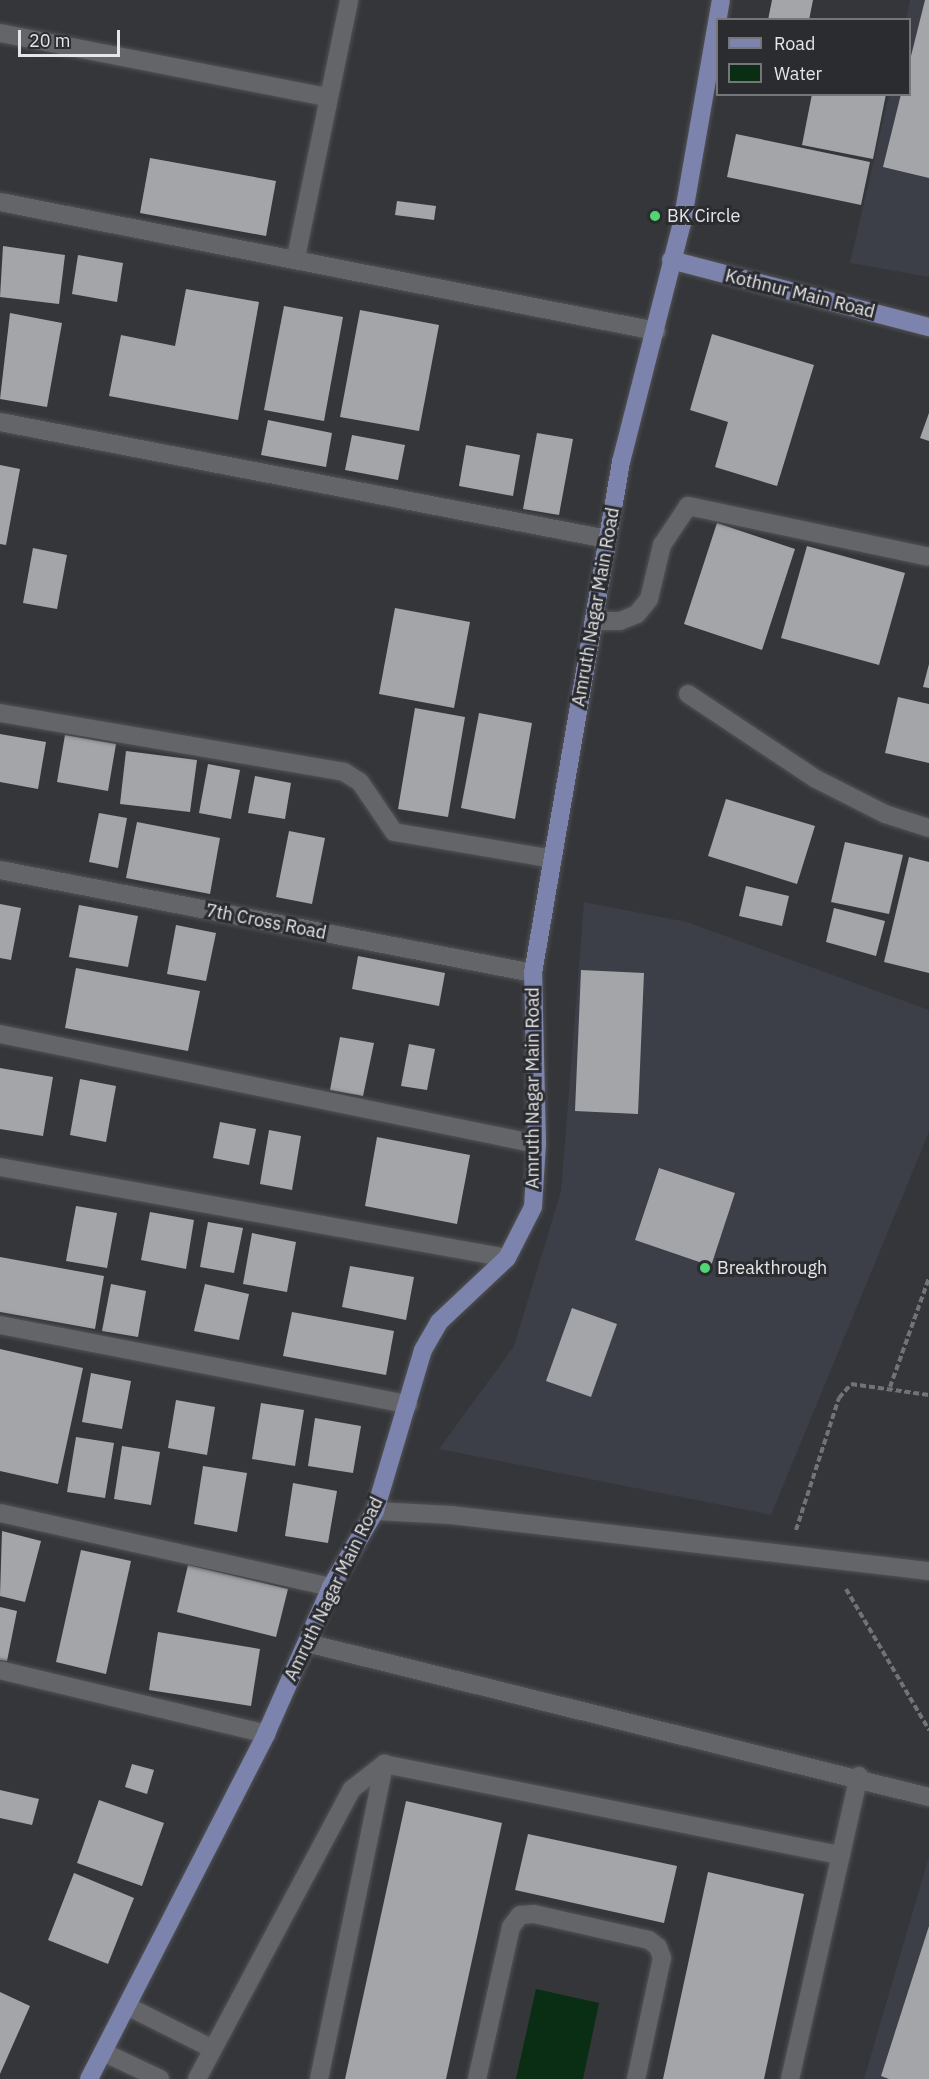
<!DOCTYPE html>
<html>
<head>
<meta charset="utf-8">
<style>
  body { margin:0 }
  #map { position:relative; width:929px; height:2079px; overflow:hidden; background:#35363a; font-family:"IBM Plex Sans",sans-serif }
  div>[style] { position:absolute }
  .built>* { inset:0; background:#3c3e48 }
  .water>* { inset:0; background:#092e13 }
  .building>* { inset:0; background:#a4a5a9 }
  .path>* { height:4px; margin-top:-2px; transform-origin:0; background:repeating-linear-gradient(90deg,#727377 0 6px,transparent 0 9px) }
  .roads { filter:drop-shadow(0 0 2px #515255) drop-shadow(0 0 2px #515255) }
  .minor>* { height:18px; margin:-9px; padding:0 9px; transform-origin:9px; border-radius:9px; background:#646569 }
  .major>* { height:18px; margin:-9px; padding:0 9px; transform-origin:9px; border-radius:9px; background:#7c84ae }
  .dots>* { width:16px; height:16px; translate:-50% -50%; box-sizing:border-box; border:3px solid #2b2c30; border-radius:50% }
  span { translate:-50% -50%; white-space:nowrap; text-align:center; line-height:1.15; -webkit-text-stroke:6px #2b2c30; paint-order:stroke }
  .poi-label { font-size:18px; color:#e6e6e9 }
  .left { translate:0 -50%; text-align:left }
  .street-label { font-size:18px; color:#e6e6e9 }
  .legend { position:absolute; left:716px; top:18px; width:195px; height:78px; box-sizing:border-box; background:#2b2c30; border:2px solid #76767a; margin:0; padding:8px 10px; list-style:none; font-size:18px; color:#e6e6e9 }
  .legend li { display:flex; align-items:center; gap:12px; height:30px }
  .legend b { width:30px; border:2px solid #76767a }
  .scale { position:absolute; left:18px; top:30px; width:102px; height:27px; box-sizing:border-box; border:3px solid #e6e6e9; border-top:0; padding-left:8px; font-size:18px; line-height:21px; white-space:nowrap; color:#e6e6e9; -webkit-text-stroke:4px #2b2c30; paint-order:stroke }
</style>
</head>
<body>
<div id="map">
  <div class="built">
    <div style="clip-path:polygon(910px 0,929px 0,929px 277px,850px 263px,889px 95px,910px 94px,906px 19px)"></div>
    <div style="clip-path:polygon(584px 902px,687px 922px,929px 1010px,929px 1132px,771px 1515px,439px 1449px,514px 1346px,561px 1191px)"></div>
    <div style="clip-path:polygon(929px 1856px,929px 2079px,864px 2079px)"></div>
  </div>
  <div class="water">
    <div style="clip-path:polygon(536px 1989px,599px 2003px,583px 2079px,516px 2079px)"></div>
  </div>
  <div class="building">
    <div style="clip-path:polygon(772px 0,813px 0,809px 20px,768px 20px)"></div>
    <div style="clip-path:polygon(925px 0,929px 0,929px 178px,883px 167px,901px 94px,910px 94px,910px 60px)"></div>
    <div style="clip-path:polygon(812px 94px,886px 94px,873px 159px,802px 145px)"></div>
    <div style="clip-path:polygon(736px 134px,870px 162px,861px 205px,727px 177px)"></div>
    <div style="clip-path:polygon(150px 158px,276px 181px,266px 236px,140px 213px)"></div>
    <div style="clip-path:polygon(397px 201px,436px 206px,434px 220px,395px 215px)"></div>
    <div style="clip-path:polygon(3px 246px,65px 255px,59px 304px,0 297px)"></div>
    <div style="clip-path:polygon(78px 255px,123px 263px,117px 302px,72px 294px)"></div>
    <div style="clip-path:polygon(186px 289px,259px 302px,238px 420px,109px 396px,121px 335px,175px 346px)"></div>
    <div style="clip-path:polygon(284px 306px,343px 317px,324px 421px,264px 410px)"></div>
    <div style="clip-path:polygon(360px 310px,439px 325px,419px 431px,340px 417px)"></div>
    <div style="clip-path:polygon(10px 313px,62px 323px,47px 407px,0 399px)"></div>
    <div style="clip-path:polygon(712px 334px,814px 365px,777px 486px,715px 467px,728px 422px,690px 410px)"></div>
    <div style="clip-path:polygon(929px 413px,929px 441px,920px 438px)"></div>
    <div style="clip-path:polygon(268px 420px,332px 433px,326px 467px,261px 455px)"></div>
    <div style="clip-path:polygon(537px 433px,573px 439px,559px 515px,523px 509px)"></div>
    <div style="clip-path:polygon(352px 435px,405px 445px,398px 480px,345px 470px)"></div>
    <div style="clip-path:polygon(466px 445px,520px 455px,513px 496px,459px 486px)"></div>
    <div style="clip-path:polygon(0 465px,20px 469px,6px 545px,0 544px)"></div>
    <div style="clip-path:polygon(717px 523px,795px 549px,762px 650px,684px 624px)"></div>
    <div style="clip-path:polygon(807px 546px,905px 573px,879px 665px,781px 638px)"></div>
    <div style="clip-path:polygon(33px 548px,67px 555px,57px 609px,23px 603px)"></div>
    <div style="clip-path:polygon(395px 608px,470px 622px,454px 708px,379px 694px)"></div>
    <div style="clip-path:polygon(929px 664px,929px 688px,923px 687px)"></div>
    <div style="clip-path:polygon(898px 697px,929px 704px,929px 763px,885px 753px)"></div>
    <div style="clip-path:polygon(415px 708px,465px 717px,448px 817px,398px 809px)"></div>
    <div style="clip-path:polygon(479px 713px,532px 723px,515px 819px,461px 808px)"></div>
    <div style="clip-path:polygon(0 734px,46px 742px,38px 789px,0 782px)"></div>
    <div style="clip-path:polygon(65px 735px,116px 744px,108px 791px,57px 782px)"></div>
    <div style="clip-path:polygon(126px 751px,197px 760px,190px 812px,120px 804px)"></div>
    <div style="clip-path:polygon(208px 764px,240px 770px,231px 819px,199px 813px)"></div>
    <div style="clip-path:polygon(255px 776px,291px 783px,285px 819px,248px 813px)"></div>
    <div style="clip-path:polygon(726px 799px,815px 826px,797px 884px,708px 856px)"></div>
    <div style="clip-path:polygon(99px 813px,127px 818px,118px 868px,89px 862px)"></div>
    <div style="clip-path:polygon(137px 822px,220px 838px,210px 894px,126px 878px)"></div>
    <div style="clip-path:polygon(289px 831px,325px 838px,312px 904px,276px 897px)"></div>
    <div style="clip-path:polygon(845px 842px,903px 855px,889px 914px,831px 902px)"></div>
    <div style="clip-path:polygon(909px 857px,929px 862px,929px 973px,884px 962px)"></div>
    <div style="clip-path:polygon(746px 886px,789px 896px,782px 926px,739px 916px)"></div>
    <div style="clip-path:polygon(0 904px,21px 908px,11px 960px,0 958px)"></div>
    <div style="clip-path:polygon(79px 905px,138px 916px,128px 967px,69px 957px)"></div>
    <div style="clip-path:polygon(834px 908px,885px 921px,876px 956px,826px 942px)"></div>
    <div style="clip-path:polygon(176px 925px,216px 933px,206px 981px,167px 974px)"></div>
    <div style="clip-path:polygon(358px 956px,445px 973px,439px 1006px,352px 989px)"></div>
    <div style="clip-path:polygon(76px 968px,200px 991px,188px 1051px,65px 1028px)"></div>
    <div style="clip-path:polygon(581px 970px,644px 973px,638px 1114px,575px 1111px)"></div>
    <div style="clip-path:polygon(340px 1037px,374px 1043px,363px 1096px,330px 1090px)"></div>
    <div style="clip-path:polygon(409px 1044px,435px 1049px,427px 1090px,401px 1086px)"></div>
    <div style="clip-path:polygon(0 1068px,53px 1077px,43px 1136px,0 1129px)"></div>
    <div style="clip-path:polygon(80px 1079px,116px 1086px,106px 1142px,70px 1135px)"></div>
    <div style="clip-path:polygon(220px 1122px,256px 1129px,249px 1165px,213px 1158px)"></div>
    <div style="clip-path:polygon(269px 1130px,301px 1136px,292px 1190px,260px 1184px)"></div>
    <div style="clip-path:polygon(377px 1137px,470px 1155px,457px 1224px,365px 1206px)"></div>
    <div style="clip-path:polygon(659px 1168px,735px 1193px,711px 1266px,635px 1240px)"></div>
    <div style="clip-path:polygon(76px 1206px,117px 1213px,107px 1268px,66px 1261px)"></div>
    <div style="clip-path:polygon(150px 1212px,194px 1220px,186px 1269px,141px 1260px)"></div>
    <div style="clip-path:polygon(208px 1222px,243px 1228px,234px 1273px,200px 1267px)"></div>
    <div style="clip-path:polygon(252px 1233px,296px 1242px,287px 1292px,243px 1284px)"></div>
    <div style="clip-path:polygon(0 1257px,104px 1276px,95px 1329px,0 1312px)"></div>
    <div style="clip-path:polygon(350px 1266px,414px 1277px,406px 1320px,342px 1307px)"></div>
    <div style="clip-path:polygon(111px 1284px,146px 1291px,138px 1337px,102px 1331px)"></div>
    <div style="clip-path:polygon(205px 1284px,249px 1294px,239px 1340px,194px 1331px)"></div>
    <div style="clip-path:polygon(572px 1308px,617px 1324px,591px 1397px,546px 1381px)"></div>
    <div style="clip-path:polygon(292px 1312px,394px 1331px,386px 1375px,283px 1356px)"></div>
    <div style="clip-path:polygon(0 1349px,83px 1368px,58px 1484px,0 1471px)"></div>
    <div style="clip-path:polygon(91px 1373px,131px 1381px,122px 1429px,82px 1422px)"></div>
    <div style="clip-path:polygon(176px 1400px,215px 1407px,207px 1455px,168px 1448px)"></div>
    <div style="clip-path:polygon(261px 1403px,304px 1410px,295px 1466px,252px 1459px)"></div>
    <div style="clip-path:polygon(315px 1418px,361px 1426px,353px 1473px,308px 1466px)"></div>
    <div style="clip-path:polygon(76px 1437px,114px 1443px,105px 1498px,67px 1492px)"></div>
    <div style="clip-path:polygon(122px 1446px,160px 1452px,151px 1505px,114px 1499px)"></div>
    <div style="clip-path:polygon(203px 1466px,247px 1473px,237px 1532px,194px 1524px)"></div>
    <div style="clip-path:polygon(293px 1483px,337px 1491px,328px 1543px,285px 1536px)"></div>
    <div style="clip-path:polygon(2px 1531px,41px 1541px,25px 1602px,0 1596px)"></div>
    <div style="clip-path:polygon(81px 1550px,131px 1561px,106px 1674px,56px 1662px)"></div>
    <div style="clip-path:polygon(188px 1565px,288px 1589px,276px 1637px,177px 1612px)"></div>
    <div style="clip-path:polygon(0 1607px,17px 1611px,7px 1661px,0 1660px)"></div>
    <div style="clip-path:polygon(158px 1632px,260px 1649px,251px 1706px,149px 1690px)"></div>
    <div style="clip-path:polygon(132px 1764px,154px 1770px,147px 1794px,125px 1787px)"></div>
    <div style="clip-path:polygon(0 1790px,39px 1799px,32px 1825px,0 1818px)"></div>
    <div style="clip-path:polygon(99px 1800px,164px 1823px,142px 1886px,77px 1863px)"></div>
    <div style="clip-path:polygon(406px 1801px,502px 1823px,446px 2079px,345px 2079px)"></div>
    <div style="clip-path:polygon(528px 1834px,677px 1866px,664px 1923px,515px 1890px)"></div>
    <div style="clip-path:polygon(708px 1872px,804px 1894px,764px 2079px,663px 2079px)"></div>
    <div style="clip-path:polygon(74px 1873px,134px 1898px,108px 1964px,48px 1940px)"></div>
    <div style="clip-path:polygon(929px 1926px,929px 2079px,889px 2079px,881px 2076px)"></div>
    <div style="clip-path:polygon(0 1992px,30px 2006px,0 2074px)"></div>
  </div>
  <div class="path">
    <div style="left:890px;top:1387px;width:116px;rotate:-70.3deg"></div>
    <div style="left:796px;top:1530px;width:139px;rotate:-72deg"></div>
    <div style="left:839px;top:1398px;width:18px;rotate:-49deg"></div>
    <div style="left:851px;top:1384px;width:79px;rotate:8deg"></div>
    <div style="left:846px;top:1589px;width:164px;rotate:59.5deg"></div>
  </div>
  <div class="roads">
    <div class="minor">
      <div style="left:0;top:33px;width:332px;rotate:11.1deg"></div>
      <div style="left:0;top:202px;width:669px;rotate:11.13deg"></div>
      <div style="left:296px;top:257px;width:262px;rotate:-78.3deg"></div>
      <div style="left:0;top:422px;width:618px;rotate:10.91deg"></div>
      <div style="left:593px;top:621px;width:27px"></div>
      <div style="left:620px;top:621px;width:18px;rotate:-22deg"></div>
      <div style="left:637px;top:614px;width:19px;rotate:-51deg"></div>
      <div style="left:649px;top:599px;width:56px;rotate:-76.5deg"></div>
      <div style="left:662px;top:545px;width:47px;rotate:-56.3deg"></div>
      <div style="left:688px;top:506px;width:246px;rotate:11.9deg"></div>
      <div style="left:688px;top:694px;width:154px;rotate:33.6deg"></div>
      <div style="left:816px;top:779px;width:77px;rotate:26.9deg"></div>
      <div style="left:885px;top:814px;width:46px;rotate:17.7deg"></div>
      <div style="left:0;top:713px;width:349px;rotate:9.7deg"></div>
      <div style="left:344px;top:772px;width:19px;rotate:32deg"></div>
      <div style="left:360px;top:782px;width:60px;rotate:55.8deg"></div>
      <div style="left:394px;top:832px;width:161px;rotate:9.6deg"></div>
      <div style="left:0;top:870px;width:543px;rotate:10.94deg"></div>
      <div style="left:0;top:1034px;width:548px;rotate:11.58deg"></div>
      <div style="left:0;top:1167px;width:515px;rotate:10.18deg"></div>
      <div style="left:0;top:1325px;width:416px;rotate:11deg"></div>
      <div style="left:375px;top:1511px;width:76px;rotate:3deg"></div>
      <div style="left:451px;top:1515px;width:481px;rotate:6.7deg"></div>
      <div style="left:0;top:1513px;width:339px;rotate:12.6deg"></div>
      <div style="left:307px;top:1643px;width:641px;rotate:13.91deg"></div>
      <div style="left:0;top:1670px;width:274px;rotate:13.5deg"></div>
      <div style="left:127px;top:2006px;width:96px;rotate:26.6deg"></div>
      <div style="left:103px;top:2052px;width:63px;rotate:25.3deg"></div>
      <div style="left:197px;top:2079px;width:329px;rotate:-61.9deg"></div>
      <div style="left:352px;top:1789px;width:41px;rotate:-38deg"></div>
      <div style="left:384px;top:1764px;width:466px;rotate:11.3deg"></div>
      <div style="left:319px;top:2079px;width:322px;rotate:-78.3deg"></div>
      <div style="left:477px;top:2079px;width:156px;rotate:-77.4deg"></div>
      <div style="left:511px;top:1927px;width:15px;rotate:-53deg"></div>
      <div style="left:520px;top:1915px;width:14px;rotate:-4deg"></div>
      <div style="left:534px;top:1914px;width:118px;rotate:12.7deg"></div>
      <div style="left:649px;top:1940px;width:11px;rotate:38deg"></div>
      <div style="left:658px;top:1947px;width:12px;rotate:70deg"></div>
      <div style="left:662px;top:1958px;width:124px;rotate:102.1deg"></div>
      <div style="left:790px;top:2079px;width:311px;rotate:-77.2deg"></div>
    </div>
    <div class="major">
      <div style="left:671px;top:260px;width:267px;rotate:14.6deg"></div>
      <div style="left:89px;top:2079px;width:388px;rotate:-62.8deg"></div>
      <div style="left:266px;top:1734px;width:161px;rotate:-66.1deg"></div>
      <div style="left:331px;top:1587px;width:88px;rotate:-59.9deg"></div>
      <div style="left:375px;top:1511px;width:168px;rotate:-73.4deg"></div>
      <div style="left:423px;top:1350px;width:32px;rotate:-60deg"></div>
      <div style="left:439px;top:1322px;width:93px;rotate:-43.3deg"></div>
      <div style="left:507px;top:1258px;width:57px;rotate:-63deg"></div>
      <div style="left:533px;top:1207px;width:63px;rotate:-86.4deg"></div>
      <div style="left:537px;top:1144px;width:171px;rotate:-91.3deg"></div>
      <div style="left:533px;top:973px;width:519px;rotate:-80.23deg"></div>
      <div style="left:621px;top:462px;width:247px;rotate:-75.7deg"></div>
      <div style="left:682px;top:223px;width:226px;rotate:-80.1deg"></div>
    </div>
  </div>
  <div class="dots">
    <div style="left:655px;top:216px;background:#50d674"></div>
    <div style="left:705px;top:1268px;background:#50d674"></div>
  </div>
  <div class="poi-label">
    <span class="left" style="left:667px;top:216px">BK Circle</span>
    <span class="left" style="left:717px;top:1268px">Breakthrough</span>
  </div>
  <div class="street-label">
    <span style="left:800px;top:294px;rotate:14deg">Kothnur Main Road</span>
    <span style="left:596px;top:607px;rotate:-80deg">Amruth Nagar Main Road</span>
    <span style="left:266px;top:922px;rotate:11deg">7th Cross Road</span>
    <span style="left:533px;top:1088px;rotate:-90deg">Amruth Nagar Main Road</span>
    <span style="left:334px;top:1589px;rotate:-64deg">Amruth Nagar Main Road</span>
  </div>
  <ul class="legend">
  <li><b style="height:8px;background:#7c84ae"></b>Road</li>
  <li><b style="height:16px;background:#092e13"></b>Water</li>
  </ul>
  <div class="scale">20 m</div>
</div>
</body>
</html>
